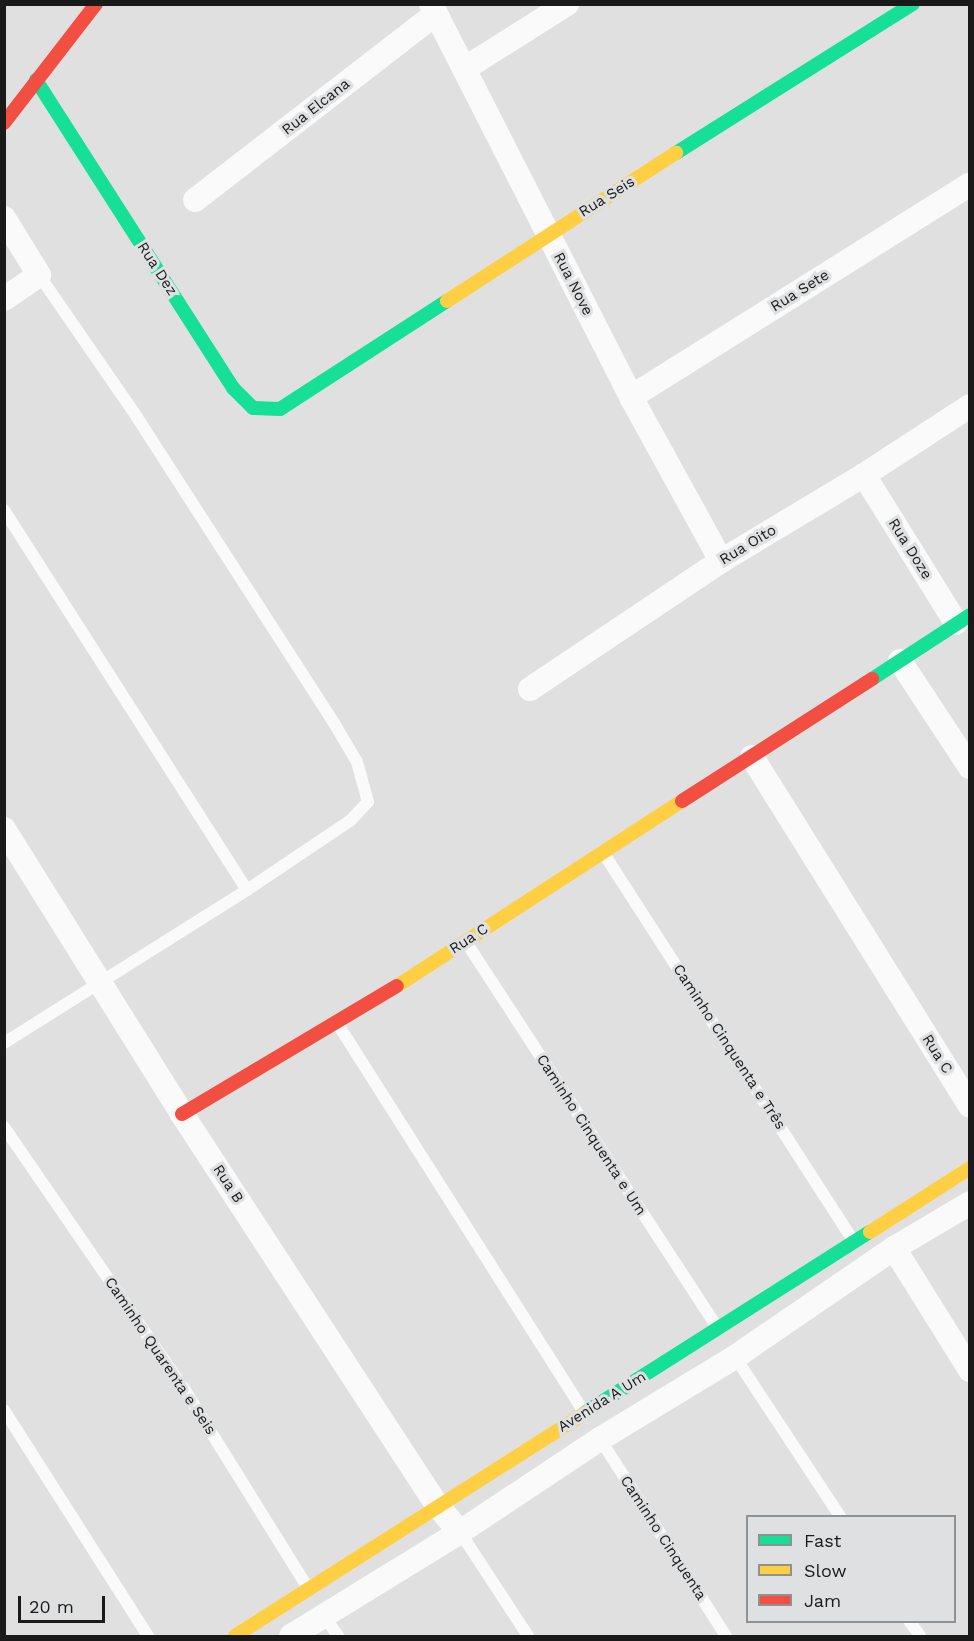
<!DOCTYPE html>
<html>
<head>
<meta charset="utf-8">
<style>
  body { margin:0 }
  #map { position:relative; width:974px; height:1641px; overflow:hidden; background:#e0e0e0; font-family:"Work Sans",sans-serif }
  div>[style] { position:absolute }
  .lane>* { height:12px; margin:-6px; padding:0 6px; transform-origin:6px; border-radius:6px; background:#fafafa }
  .street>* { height:24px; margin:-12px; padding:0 12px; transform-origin:12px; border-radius:12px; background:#fafafa }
  .fast>* { height:14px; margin:-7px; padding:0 7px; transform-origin:7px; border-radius:7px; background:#16e098 }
  .slow>* { height:14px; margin:-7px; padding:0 7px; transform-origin:7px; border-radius:7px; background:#ffcf43 }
  .jam>* { height:14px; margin:-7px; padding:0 7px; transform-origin:7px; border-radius:7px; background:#f24e42 }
  span { translate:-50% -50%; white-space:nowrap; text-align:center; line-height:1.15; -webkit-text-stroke:6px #dfe0e1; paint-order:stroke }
  .street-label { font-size:15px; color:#1a1a1b }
  .frame { position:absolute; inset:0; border:6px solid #1a1a1b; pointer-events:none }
  .legend { position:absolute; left:746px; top:1515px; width:210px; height:108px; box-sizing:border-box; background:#dfe0e1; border:2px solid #909192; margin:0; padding:8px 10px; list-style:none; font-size:18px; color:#1a1a1b }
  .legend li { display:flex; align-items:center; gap:12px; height:30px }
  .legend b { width:30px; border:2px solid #909192 }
  .scale { position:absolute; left:18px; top:1596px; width:87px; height:27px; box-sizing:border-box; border:3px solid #1a1a1b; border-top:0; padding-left:8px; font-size:18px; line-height:21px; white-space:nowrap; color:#1a1a1b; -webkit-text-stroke:4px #dfe0e1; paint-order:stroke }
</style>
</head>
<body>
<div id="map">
  <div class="lane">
    <div style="left:4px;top:510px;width:451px;rotate:57.4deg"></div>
    <div style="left:604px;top:854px;width:459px;rotate:57.2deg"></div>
    <div style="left:466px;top:942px;width:460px;rotate:56.9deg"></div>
    <div style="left:339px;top:1026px;width:457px;rotate:57.6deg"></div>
    <div style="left:4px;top:1043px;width:287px;rotate:-32.2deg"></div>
    <div style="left:247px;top:890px;width:125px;rotate:-33.9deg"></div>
    <div style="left:351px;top:820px;width:25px;rotate:-47deg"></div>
    <div style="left:368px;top:802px;width:41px;rotate:-105.4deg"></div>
    <div style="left:357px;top:762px;width:45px;rotate:-120.5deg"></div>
    <div style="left:334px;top:723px;width:364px;rotate:-122.8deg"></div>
    <div style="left:137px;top:417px;width:173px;rotate:-124.6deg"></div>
    <div style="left:4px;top:1127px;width:321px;rotate:55.5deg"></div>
    <div style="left:186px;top:1392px;width:231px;rotate:58.1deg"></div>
    <div style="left:735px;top:1357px;width:191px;rotate:56.6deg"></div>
    <div style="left:4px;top:1410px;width:268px;rotate:57.5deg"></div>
    <div style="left:600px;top:1439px;width:234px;rotate:57.4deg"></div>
    <div style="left:460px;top:1532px;width:124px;rotate:56.8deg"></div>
    <div style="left:323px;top:1615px;width:26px;rotate:54deg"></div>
    <div style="left:910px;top:1622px;width:17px;rotate:54deg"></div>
  </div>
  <div class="street">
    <div style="left:431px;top:4px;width:441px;rotate:63deg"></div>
    <div style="left:631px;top:397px;width:187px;rotate:61.2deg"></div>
    <div style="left:464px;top:69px;width:122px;rotate:-32.3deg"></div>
    <div style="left:195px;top:200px;width:304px;rotate:-37.7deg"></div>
    <div style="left:4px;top:218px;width:67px;rotate:58.4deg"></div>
    <div style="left:39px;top:275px;width:42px;rotate:145.6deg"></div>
    <div style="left:631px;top:397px;width:400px;rotate:-32.1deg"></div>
    <div style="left:864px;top:475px;width:174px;rotate:58.1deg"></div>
    <div style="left:900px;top:661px;width:127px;rotate:56.6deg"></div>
    <div style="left:530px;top:689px;width:230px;rotate:-33.8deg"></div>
    <div style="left:721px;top:561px;width:167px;rotate:-31deg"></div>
    <div style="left:864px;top:475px;width:126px;rotate:-33.1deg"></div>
    <div style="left:752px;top:757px;width:411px;rotate:58deg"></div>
    <div style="left:4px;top:829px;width:336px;rotate:58deg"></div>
    <div style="left:182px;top:1114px;width:467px;rotate:56.9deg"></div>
    <div style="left:437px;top:1505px;width:35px;rotate:50deg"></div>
    <div style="left:894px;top:1248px;width:144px;rotate:58.1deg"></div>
    <div style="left:291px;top:1636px;width:198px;rotate:-31.6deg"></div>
    <div style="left:460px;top:1532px;width:168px;rotate:-33.6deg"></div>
    <div style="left:600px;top:1439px;width:158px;rotate:-31.3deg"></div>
    <div style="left:735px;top:1357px;width:193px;rotate:-34.4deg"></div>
    <div style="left:894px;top:1248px;width:88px;rotate:-30.6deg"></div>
  </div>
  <div class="fast">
    <div style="left:36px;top:80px;width:366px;rotate:57.4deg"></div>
    <div style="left:233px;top:388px;width:28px;rotate:45deg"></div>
    <div style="left:253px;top:408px;width:27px;rotate:2deg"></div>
    <div style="left:280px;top:409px;width:199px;rotate:-32.9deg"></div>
    <div style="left:676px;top:153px;width:280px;rotate:-32.2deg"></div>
    <div style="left:872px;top:679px;width:117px;rotate:-33.1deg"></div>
    <div style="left:586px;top:1412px;width:336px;rotate:-32.4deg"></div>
  </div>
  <div class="slow">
    <div style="left:447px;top:301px;width:273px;rotate:-32.9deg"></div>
    <div style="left:397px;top:986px;width:340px;rotate:-33deg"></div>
    <div style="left:870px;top:1232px;width:119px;rotate:-32.6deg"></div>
    <div style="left:235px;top:1636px;width:416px;rotate:-32.5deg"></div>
  </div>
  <div class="jam">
    <div style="left:4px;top:123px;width:150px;rotate:-52.3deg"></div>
    <div style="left:682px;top:801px;width:226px;rotate:-32.7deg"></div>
    <div style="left:182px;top:1114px;width:250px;rotate:-30.8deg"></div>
  </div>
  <div class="street-label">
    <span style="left:316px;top:107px;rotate:-38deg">Rua Elcana</span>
    <span style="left:607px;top:197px;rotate:-32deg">Rua Seis</span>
    <span style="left:157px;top:269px;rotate:57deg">Rua Dez</span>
    <span style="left:573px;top:284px;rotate:63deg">Rua Nove</span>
    <span style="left:800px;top:291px;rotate:-32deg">Rua Sete</span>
    <span style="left:748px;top:545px;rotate:-31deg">Rua Oito</span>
    <span style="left:910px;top:549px;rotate:58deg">Rua Doze</span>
    <span style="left:469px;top:939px;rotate:-33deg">Rua C</span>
    <span style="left:729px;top:1047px;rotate:57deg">Caminho Cinquenta e Três</span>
    <span style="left:937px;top:1054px;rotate:58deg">Rua C</span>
    <span style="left:591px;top:1135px;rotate:57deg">Caminho Cinquenta e Um</span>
    <span style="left:228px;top:1184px;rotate:57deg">Rua B</span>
    <span style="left:160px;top:1356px;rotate:56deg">Caminho Quarenta e Seis</span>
    <span style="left:602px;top:1402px;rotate:-32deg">Avenida A Um</span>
    <span style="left:663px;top:1538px;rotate:57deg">Caminho Cinquenta</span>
  </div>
  <div class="frame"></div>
  <ul class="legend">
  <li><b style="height:8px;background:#16e098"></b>Fast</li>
  <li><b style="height:8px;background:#ffcf43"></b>Slow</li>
  <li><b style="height:8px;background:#f24e42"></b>Jam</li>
  </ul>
  <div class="scale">20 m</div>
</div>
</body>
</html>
